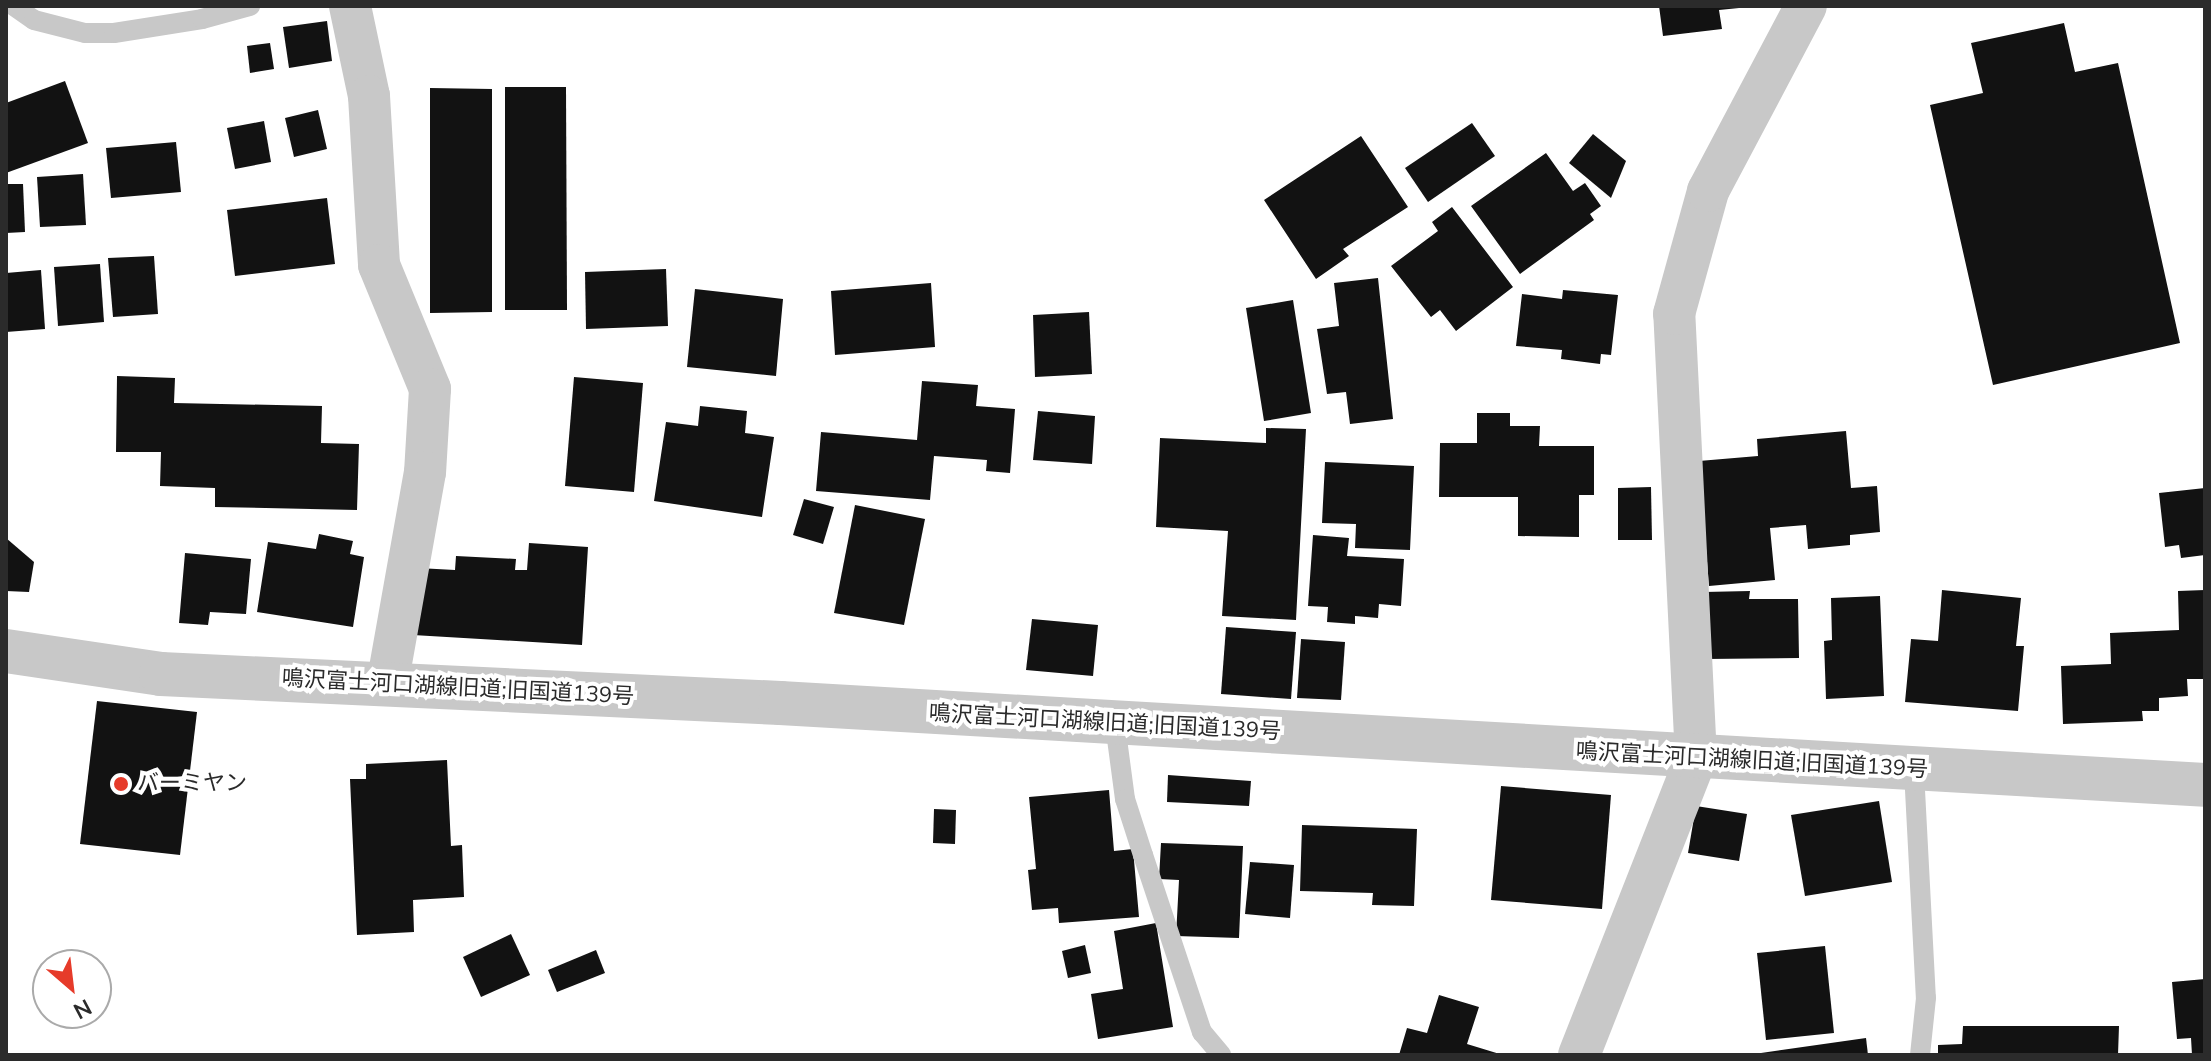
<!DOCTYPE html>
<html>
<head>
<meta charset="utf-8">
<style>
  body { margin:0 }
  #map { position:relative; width:2211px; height:1061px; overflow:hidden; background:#fff; font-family:"Nunito Sans","Noto Sans JP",sans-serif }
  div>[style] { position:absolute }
  .building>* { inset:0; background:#121212 }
  .service>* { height:20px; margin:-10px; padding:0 10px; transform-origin:10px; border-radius:10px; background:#c8c8c8 }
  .minor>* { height:42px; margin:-21px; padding:0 21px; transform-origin:21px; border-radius:21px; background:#c8c8c8 }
  .tertiary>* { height:44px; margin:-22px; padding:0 22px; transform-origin:22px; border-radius:22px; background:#c8c8c8 }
  .dots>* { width:22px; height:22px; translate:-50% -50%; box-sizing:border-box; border:4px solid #fff; border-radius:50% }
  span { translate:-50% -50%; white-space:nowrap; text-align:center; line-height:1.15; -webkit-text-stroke:8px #fff; paint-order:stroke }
  .street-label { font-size:22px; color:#2b2b2b }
  .poi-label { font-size:22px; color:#2b2b2b }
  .left { translate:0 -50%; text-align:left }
  .frame { position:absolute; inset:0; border:8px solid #2b2b2b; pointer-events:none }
  .north { position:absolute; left:32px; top:949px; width:80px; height:80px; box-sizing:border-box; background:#fff; border:2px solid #aaa; border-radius:50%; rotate:152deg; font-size:22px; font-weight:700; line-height:32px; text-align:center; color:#2b2b2b }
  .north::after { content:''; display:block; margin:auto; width:28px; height:36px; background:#e63b2a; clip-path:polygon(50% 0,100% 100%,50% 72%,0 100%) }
</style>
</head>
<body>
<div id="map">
  <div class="building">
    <div style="clip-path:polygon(1659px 6px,1739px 6px,1739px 8px,1719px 10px,1722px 29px,1663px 36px)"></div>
    <div style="clip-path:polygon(327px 21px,332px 61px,289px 68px,283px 27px)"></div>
    <div style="clip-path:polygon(2064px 23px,2075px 72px,2118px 63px,2180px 343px,1993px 385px,1930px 105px,1983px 93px,1971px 43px)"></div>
    <div style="clip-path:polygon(270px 43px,274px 69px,250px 73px,247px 46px)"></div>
    <div style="clip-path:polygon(65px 81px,88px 143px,6px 173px,6px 103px)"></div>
    <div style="clip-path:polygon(505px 87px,566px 87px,567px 310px,505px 310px)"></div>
    <div style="clip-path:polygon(430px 88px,492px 89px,492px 312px,430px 313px)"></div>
    <div style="clip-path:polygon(318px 110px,327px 149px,294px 157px,285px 118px)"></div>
    <div style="clip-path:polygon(264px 121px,271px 162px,235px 169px,227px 128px)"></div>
    <div style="clip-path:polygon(1472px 123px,1495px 156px,1428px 202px,1405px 168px)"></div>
    <div style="clip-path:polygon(1593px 134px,1626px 161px,1611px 198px,1569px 163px)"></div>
    <div style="clip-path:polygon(1361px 136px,1408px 207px,1343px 249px,1349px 256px,1316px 279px,1264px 200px)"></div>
    <div style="clip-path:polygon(176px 142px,181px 192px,111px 198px,106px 148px)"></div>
    <div style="clip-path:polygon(1546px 153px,1573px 191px,1585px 183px,1601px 206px,1590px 214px,1594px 220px,1520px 274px,1471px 206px)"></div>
    <div style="clip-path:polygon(83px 174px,86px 225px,40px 227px,37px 177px)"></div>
    <div style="clip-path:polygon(6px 184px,23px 184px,25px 232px,6px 233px)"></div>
    <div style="clip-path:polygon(327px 198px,335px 264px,235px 276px,227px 210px)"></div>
    <div style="clip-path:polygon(1452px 207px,1513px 287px,1456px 331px,1440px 310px,1431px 317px,1391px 266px,1438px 231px,1432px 222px)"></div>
    <div style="clip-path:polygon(154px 256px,158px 314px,113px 317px,108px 258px)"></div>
    <div style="clip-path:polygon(100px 264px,104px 322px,58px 326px,54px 267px)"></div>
    <div style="clip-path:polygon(666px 269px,668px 326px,586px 329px,585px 272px)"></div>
    <div style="clip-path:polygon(41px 270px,45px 329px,6px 332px,6px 273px)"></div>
    <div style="clip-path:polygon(1378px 278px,1393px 419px,1350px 424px,1346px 392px,1327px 394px,1317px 329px,1339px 326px,1334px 283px)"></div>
    <div style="clip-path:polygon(931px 283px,935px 347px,835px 355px,831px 291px)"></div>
    <div style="clip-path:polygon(695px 289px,783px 299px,776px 376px,687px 367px)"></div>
    <div style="clip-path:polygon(1563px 290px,1618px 295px,1611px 355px,1601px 354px,1600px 364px,1561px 359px,1562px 350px,1516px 346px,1522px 294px,1562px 299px)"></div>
    <div style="clip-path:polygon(1293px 300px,1311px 413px,1264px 421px,1246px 308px)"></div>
    <div style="clip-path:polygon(1089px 312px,1092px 374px,1035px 377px,1033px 315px)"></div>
    <div style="clip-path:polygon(117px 376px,175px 378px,174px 403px,322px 406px,321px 443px,359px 444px,357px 510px,215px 507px,215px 488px,160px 486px,161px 452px,116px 452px)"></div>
    <div style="clip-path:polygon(574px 377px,643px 383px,634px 492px,565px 486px)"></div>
    <div style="clip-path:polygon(922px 381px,978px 385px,976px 406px,1015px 409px,1010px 473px,986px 471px,987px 460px,934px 456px,930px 500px,816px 491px,821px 432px,917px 440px)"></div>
    <div style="clip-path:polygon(700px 406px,747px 411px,745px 433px,774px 437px,762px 517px,654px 501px,666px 422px,698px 426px)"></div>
    <div style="clip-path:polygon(1038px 411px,1095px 416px,1092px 464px,1033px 460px)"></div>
    <div style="clip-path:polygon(1477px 413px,1510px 413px,1510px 426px,1540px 426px,1539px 446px,1594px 446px,1594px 495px,1579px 495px,1579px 537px,1518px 536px,1518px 497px,1439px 497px,1440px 443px,1477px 443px)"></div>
    <div style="clip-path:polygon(1266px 428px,1306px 429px,1296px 620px,1222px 616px,1228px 531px,1156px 527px,1160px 438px,1266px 443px)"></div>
    <div style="clip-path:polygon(1846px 431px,1851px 488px,1877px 486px,1880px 532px,1850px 535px,1850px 545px,1808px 549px,1806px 525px,1770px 528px,1775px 580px,1709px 586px,1699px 461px,1758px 456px,1757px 439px)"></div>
    <div style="clip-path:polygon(1325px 462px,1414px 466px,1410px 550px,1355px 548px,1356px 524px,1322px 523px)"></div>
    <div style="clip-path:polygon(1651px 487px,1652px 540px,1618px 540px,1618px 488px)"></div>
    <div style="clip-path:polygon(2205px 488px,2205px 555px,2181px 558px,2179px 545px,2165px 547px,2159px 493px)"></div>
    <div style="clip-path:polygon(804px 499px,834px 507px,823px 544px,793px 535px)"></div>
    <div style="clip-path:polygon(855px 505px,925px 519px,904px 625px,834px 613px)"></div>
    <div style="clip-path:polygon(319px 534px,353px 541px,350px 554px,364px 557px,353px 627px,257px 612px,268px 542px,316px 549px)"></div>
    <div style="clip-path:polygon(1313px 535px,1349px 538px,1347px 556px,1404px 559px,1401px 606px,1379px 604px,1378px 618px,1355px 616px,1355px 624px,1327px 622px,1328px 607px,1308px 606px)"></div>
    <div style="clip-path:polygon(6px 538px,34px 562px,29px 592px,6px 591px)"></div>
    <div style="clip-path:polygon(529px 543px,588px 547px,582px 645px,413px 635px,418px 568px,455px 570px,456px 556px,516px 559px,515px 570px,527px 570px)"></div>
    <div style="clip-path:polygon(185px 553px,251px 559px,246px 614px,210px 612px,208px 625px,179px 623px)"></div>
    <div style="clip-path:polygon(1942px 590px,2021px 598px,2016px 646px,2024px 646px,2018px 711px,1905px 702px,1911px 639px,1938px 641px)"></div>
    <div style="clip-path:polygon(2205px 590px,2205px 679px,2187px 679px,2188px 696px,2159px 698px,2159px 711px,2142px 711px,2143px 721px,2063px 724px,2061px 666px,2111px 664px,2110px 633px,2179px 630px,2178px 591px)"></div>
    <div style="clip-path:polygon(1750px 591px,1749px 599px,1798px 599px,1799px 658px,1705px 659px,1704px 592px)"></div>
    <div style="clip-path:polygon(1880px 596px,1884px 696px,1826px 699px,1824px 641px,1832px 640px,1831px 598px)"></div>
    <div style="clip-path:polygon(1032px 619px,1098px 625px,1093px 676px,1026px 670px)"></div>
    <div style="clip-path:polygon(1226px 627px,1296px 632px,1291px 699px,1221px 694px)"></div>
    <div style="clip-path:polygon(1301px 639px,1345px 642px,1341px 700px,1297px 698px)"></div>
    <div style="clip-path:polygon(97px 701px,197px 712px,180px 855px,80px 844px)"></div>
    <div style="clip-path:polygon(447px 760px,451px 846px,462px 845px,464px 897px,413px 900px,414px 932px,357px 935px,350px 779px,366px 779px,366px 764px)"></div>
    <div style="clip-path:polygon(1168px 775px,1251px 781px,1249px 806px,1167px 802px)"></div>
    <div style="clip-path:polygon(1501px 786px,1611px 795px,1602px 909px,1491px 900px)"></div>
    <div style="clip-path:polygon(1109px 790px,1114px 851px,1133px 849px,1139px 917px,1059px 923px,1058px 908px,1032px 910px,1028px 870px,1036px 869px,1029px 797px)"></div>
    <div style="clip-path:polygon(1879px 801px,1892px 882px,1805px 896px,1791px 815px)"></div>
    <div style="clip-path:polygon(1696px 806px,1747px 814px,1739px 861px,1688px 853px)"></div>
    <div style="clip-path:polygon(934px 809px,956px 810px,955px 844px,933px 843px)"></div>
    <div style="clip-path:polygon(1302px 825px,1417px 829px,1414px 906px,1372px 905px,1373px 893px,1300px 891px)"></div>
    <div style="clip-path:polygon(1161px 843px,1243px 846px,1239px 938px,1176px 936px,1179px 880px,1159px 879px)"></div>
    <div style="clip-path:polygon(1250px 862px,1294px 865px,1290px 918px,1245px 914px)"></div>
    <div style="clip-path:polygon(1156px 923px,1173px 1027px,1098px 1039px,1091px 994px,1123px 989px,1114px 931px)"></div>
    <div style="clip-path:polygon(511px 934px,530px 975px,481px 997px,463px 957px)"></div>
    <div style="clip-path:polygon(1085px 945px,1091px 973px,1068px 978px,1062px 951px)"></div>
    <div style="clip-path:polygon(1825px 946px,1834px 1033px,1766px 1040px,1757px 953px)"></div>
    <div style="clip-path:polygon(596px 950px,605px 973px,557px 992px,548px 970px)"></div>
    <div style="clip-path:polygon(2205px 979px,2205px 1055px,2192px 1055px,2191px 1038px,2177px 1039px,2172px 982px)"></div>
    <div style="clip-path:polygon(1439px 995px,1479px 1007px,1467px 1044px,1503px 1055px,1399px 1055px,1407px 1028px,1427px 1033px)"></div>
    <div style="clip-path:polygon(1963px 1026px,2119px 1026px,2118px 1055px,1938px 1055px,1938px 1045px,1962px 1044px)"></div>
    <div style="clip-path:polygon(1866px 1038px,1868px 1055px,1761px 1055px,1761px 1053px)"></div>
  </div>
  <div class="service">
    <div style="left:14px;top:6px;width:24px;rotate:35deg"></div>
    <div style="left:34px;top:20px;width:53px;rotate:14.3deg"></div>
    <div style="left:85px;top:33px;width:29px"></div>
    <div style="left:114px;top:33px;width:89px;rotate:-9deg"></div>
    <div style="left:202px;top:19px;width:50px;rotate:-15.2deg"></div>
    <div style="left:1115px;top:724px;width:76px;rotate:82.4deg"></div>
    <div style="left:1125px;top:799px;width:59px;rotate:72.2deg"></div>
    <div style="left:1143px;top:855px;width:187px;rotate:71.6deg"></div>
    <div style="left:1202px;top:1032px;width:30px;rotate:50deg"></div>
    <div style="left:1914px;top:771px;width:227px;rotate:87deg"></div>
    <div style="left:1926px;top:998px;width:57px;rotate:96deg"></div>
  </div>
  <div class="minor">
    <div style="left:350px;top:6px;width:92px;rotate:78.1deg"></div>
    <div style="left:369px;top:96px;width:169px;rotate:86.6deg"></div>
    <div style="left:379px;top:265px;width:134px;rotate:67.6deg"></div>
    <div style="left:430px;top:389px;width:83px;rotate:93.4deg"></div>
    <div style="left:425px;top:472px;width:216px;rotate:100.1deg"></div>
    <div style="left:1579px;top:1055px;width:319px;rotate:-68.5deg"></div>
    <div style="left:1696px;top:758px;width:445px;rotate:-92.8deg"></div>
    <div style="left:1674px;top:314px;width:128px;rotate:-74.5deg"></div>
    <div style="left:1708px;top:191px;width:209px;rotate:-62.1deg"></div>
  </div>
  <div class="tertiary">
    <div style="left:6px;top:651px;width:157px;rotate:8.4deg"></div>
    <div style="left:161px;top:674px;width:620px;rotate:2.68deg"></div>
    <div style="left:780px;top:703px;width:1427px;rotate:3.29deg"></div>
  </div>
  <div class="dots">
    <div style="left:121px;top:784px;background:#e63b2a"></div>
  </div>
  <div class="street-label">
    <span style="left:458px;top:688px;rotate:3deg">鳴沢富士河口湖線旧道;旧国道139号</span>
    <span style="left:1105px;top:723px;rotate:3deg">鳴沢富士河口湖線旧道;旧国道139号</span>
    <span style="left:1752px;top:761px;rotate:3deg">鳴沢富士河口湖線旧道;旧国道139号</span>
  </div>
  <div class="poi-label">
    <span class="left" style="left:137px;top:784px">バーミヤン</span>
  </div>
  <div class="frame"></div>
  <div class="north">N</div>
</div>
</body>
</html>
